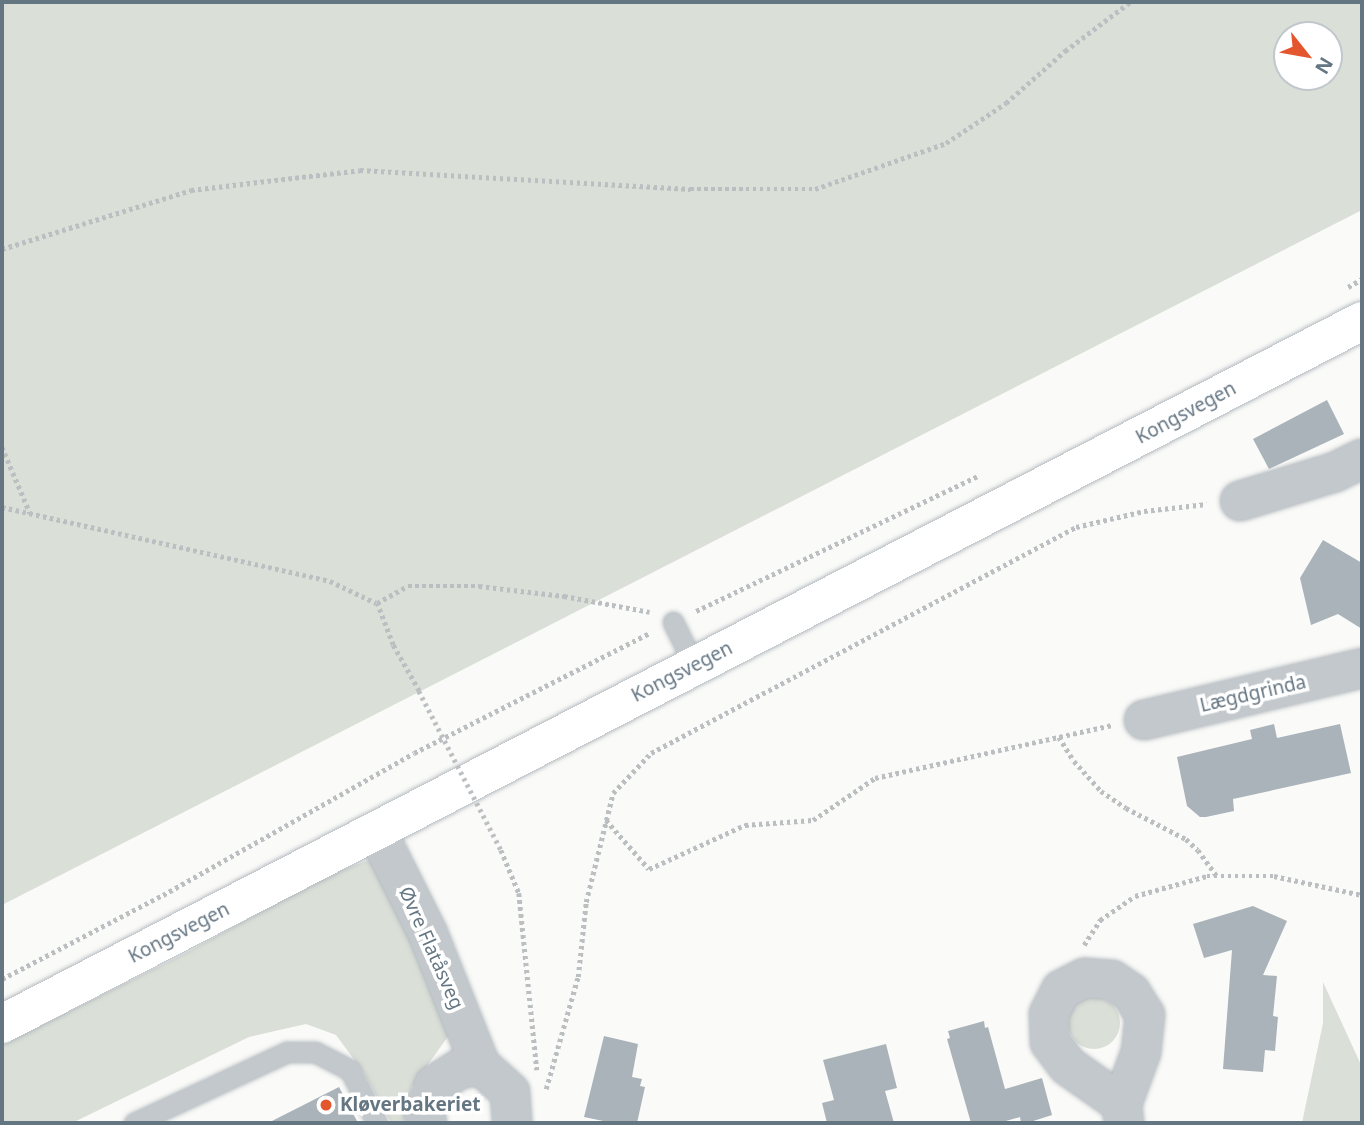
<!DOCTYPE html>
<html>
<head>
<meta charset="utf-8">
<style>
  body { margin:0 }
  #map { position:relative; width:1364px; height:1125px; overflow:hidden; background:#fafaf8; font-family:"Noto Sans",sans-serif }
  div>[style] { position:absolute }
  .green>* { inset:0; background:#dadfd7 }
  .round { border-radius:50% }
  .building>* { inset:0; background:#aab3b9 }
  .path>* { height:4.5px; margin-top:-2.25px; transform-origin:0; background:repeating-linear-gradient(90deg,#bbbfc2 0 3.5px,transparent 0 7px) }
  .roads { filter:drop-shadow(0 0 2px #b3babf) drop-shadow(0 0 2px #b3babf) }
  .service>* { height:19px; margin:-9.5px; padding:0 9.5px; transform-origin:9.5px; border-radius:9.5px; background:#c3c8cc }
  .minor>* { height:38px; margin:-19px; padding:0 19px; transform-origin:19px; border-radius:19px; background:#c3c8cc }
  .secondary>* { height:38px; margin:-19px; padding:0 19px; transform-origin:19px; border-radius:19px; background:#fff }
  .path-bridge>* { height:4.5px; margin-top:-2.25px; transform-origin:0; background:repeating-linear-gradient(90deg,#bbbfc2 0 3.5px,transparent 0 7px) }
  .dots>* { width:19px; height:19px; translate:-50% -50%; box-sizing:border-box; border:4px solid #fff; border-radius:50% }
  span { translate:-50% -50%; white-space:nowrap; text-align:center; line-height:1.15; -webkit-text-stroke:7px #fff; paint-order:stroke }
  .street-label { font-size:19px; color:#657683 }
  .poi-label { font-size:19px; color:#657683; font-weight:700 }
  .left { translate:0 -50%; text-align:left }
  .frame { position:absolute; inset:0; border:4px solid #657683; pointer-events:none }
  .north { position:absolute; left:1273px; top:21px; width:70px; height:70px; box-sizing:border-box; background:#fff; border:2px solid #c1c8cd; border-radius:50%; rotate:121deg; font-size:19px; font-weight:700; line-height:28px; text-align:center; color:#657683 }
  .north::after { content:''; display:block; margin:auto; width:24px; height:32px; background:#e4572e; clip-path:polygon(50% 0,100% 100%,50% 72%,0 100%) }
</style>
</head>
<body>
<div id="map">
  <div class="green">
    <div style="clip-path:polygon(evenodd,2px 2px,1362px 2px,1362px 210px,2px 905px,2px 2px,1287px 35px,1329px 35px,1329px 77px,1287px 77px,1287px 35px)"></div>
    <div style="clip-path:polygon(369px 860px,404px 909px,449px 1035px,412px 1087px,403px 1123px,391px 1123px,364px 1073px,336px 1035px,306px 1024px,249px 1037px,72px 1123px,2px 1123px,2px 1045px,186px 953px,326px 876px)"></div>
    <div style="clip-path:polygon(1323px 982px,1362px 1067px,1362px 1123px,1302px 1123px,1323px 1023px)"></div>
    <div class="round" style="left:1068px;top:997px;width:52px;height:52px"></div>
  </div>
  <div class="building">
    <div style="clip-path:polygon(1327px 400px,1344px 434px,1269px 469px,1253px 439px)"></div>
    <div style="clip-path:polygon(1323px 540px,1362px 563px,1362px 629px,1338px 614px,1311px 625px,1300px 578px)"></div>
    <div style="clip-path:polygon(1274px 724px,1277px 738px,1340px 724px,1351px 773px,1233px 799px,1234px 811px,1206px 817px,1200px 817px,1187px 806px,1177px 757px,1252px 739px,1250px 730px)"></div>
    <div style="clip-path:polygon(1253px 906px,1287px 921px,1263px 975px,1277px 976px,1273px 1016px,1278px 1017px,1275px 1051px,1265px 1050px,1263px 1072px,1223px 1069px,1232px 950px,1204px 958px,1193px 924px)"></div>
    <div style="clip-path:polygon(984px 1021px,985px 1028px,988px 1027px,1005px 1089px,1042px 1078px,1052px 1115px,1027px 1123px,1021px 1123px,1020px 1117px,999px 1123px,971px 1123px,947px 1039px,950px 1038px,948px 1031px)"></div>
    <div style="clip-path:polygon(604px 1036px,638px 1044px,632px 1077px,642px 1079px,640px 1086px,645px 1087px,637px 1123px,613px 1123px,584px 1117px)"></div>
    <div style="clip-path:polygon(886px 1044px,897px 1088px,885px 1091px,894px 1123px,827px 1123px,822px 1103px,834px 1100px,823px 1060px)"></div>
    <div style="clip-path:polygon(339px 1087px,358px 1123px,268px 1123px)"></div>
  </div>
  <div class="path">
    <div style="left:2px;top:249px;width:198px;rotate:-17.3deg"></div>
    <div style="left:191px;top:190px;width:170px;rotate:-6.7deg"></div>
    <div style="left:360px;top:170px;width:331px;rotate:3.3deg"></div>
    <div style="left:690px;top:189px;width:125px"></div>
    <div style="left:815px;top:189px;width:139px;rotate:-19.3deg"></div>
    <div style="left:946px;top:143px;width:72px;rotate:-33.7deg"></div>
    <div style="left:1006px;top:103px;width:79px;rotate:-41.4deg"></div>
    <div style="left:1065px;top:51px;width:81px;rotate:-37deg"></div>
    <div style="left:1348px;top:287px;width:16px;rotate:-30deg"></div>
    <div style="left:2px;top:447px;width:72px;rotate:67deg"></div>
    <div style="left:2px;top:507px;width:336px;rotate:12.7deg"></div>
    <div style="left:330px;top:581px;width:51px;rotate:25.6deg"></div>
    <div style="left:696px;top:611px;width:313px;rotate:-25.6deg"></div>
    <div style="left:419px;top:691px;width:53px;rotate:-119.5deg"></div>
    <div style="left:393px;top:645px;width:45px;rotate:-110.9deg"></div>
    <div style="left:377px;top:603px;width:35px;rotate:-29deg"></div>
    <div style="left:408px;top:586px;width:71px"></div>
    <div style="left:479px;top:586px;width:86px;rotate:6.7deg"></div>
    <div style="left:564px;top:596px;width:87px;rotate:10.5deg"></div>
    <div style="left:1059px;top:737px;width:28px;rotate:58deg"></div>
    <div style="left:1074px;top:761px;width:40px;rotate:48deg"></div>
    <div style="left:1101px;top:791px;width:30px;rotate:34deg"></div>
    <div style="left:1126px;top:808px;width:68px;rotate:27.3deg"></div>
    <div style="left:1186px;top:839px;width:16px;rotate:43deg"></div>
    <div style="left:1198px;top:850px;width:32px;rotate:54deg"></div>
    <div style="left:606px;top:820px;width:65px;rotate:48.7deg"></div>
    <div style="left:649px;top:869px;width:106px;rotate:-24.6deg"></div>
    <div style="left:745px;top:825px;width:68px;rotate:-4.2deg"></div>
    <div style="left:813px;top:820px;width:75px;rotate:-34.1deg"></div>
    <div style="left:875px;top:778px;width:243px;rotate:-12.6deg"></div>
    <div style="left:501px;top:850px;width:47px;rotate:67.3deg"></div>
    <div style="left:519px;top:893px;width:178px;rotate:84.2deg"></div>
    <div style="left:1084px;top:945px;width:30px;rotate:-57deg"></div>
    <div style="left:1100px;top:920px;width:42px;rotate:-34.4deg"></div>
    <div style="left:1135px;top:896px;width:75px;rotate:-15.5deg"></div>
    <div style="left:1207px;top:876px;width:67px"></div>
    <div style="left:1274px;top:876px;width:90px;rotate:12.2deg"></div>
    <div style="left:2px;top:979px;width:182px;rotate:-27.6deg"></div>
    <div style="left:163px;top:895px;width:288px;rotate:-29.5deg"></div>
    <div style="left:414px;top:753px;width:265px;rotate:-27deg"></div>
    <div style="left:546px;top:1089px;width:116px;rotate:-74.1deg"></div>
    <div style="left:578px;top:977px;width:75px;rotate:-83.9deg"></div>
    <div style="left:586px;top:902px;width:112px;rotate:-76.1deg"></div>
    <div style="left:613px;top:793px;width:55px;rotate:-46.5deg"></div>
    <div style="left:651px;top:753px;width:481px;rotate:-28deg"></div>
    <div style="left:1076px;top:527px;width:70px;rotate:-13.2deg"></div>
    <div style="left:1144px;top:511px;width:63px;rotate:-6.3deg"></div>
  </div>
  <div class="roads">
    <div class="service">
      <div style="left:673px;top:622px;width:48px;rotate:64deg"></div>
      <div style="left:134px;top:1123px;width:169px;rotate:-24.9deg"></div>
      <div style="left:287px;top:1052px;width:28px"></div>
      <div style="left:315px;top:1052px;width:39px;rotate:27deg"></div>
      <div style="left:350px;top:1070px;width:59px;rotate:63deg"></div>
    </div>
    <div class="minor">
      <div style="left:1240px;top:501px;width:99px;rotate:-17deg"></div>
      <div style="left:1335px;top:472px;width:30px;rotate:-26deg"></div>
      <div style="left:1144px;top:720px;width:224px;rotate:-13.4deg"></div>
      <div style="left:377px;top:832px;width:114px;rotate:63.4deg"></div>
      <div style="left:428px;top:934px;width:141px;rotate:68.3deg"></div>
      <div style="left:480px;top:1065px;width:40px;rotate:42deg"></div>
      <div style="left:510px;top:1092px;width:31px;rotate:86deg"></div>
      <div style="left:1122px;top:1104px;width:66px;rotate:-144.9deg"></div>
      <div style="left:1068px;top:1066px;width:30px;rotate:-127deg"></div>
      <div style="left:1050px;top:1042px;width:28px;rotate:-92deg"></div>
      <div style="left:1049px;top:1014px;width:27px;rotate:-63deg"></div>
      <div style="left:1061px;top:990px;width:27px;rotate:-27deg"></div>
      <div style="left:1085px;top:978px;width:27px;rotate:4deg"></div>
      <div style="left:1112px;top:980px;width:23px;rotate:34deg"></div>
      <div style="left:1131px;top:993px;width:26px;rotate:58deg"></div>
      <div style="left:1145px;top:1015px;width:37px;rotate:96deg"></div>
      <div style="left:1141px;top:1052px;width:55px;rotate:110.1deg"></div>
      <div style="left:1122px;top:1104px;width:19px;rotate:84deg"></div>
      <div style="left:427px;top:1123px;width:8px;rotate:-113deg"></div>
      <div style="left:424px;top:1116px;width:33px;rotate:-72deg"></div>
      <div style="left:434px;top:1085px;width:31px;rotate:-32deg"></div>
      <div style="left:460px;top:1069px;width:20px;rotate:-11deg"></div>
    </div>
    <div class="secondary">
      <div style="left:2px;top:1024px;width:1531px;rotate:-27.33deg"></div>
    </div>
  </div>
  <div class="path-bridge">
    <div style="left:419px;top:691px;width:179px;rotate:62.7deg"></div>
  </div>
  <div class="dots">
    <div style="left:326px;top:1105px;background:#e4572e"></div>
  </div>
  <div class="street-label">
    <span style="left:1186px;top:413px;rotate:-28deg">Kongsvegen</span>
    <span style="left:682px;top:672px;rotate:-27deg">Kongsvegen</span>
    <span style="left:1253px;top:694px;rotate:-13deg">Lægdgrinda</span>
    <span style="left:179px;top:933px;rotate:-27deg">Kongsvegen</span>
    <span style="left:431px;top:948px;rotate:66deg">Øvre Flatåsveg</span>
  </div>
  <div class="poi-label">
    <span class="left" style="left:340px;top:1105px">Kløverbakeriet</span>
  </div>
  <div class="frame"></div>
  <div class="north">N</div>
</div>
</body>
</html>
